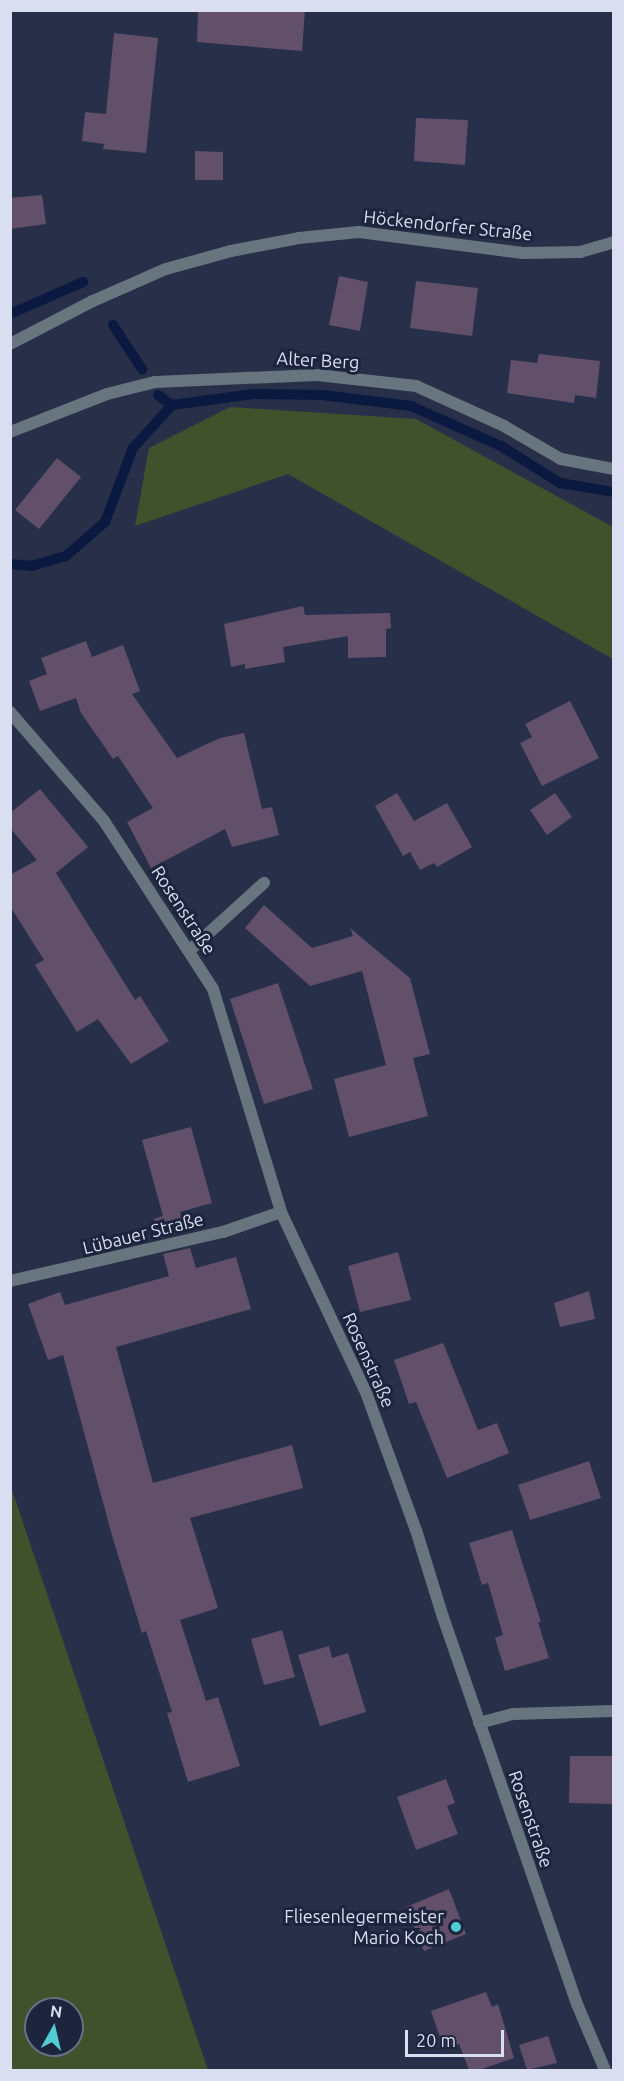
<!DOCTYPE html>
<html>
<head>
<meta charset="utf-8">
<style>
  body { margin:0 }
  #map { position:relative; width:624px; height:2081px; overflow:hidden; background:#272f49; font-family:Ubuntu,sans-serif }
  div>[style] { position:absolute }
  .green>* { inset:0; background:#40522c }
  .stream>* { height:10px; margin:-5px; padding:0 5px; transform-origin:5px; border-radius:5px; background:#09193f }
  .building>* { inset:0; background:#62506b }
  .lane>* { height:12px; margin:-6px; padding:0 6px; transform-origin:6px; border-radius:6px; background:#68747e }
  .street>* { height:12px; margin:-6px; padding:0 6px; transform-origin:6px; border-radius:6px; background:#68747e }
  .dots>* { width:16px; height:16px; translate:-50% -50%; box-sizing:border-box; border:3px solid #1d253e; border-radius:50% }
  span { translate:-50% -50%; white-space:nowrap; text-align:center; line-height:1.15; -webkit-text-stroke:6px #1d253e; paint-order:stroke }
  .street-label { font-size:18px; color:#d9dff0 }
  .poi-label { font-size:18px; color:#d9dff0 }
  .right { translate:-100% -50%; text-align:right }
  .frame { position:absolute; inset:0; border:12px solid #d9dff0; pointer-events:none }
  .north { position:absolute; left:24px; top:1997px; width:60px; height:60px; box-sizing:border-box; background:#1d253e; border:2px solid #686f85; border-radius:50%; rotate:8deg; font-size:16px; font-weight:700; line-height:24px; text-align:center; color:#d9dff0 }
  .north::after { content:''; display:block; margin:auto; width:21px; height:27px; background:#51ccd3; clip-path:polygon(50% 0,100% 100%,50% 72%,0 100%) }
  .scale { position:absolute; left:405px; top:2030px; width:99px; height:27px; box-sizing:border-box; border:3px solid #d9dff0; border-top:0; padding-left:8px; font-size:18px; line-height:21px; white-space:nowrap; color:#d9dff0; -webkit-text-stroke:4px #1d253e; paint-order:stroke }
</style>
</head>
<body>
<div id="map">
  <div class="green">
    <div style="clip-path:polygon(230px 407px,416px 419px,613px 527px,613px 659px,288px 474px,135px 526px,149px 448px)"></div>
    <div style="clip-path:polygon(evenodd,10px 1487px,11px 1487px,208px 2070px,11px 2070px,10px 1487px,36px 2009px,72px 2009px,72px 2045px,36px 2045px,36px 2009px)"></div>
  </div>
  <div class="stream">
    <div style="left:10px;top:314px;width:80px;rotate:-23.7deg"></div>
    <div style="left:113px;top:325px;width:53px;rotate:56.6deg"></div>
    <div style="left:158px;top:395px;width:17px;rotate:36deg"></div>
    <div style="left:10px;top:564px;width:21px;rotate:5deg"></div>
    <div style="left:31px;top:566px;width:36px;rotate:-16deg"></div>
    <div style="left:66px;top:556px;width:52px;rotate:-41.1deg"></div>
    <div style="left:105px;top:522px;width:79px;rotate:-69.3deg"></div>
    <div style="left:133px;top:448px;width:58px;rotate:-47.8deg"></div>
    <div style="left:172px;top:405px;width:82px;rotate:-7.7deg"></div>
    <div style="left:253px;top:394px;width:69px;rotate:0.8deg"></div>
    <div style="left:322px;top:395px;width:90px;rotate:7deg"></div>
    <div style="left:411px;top:406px;width:98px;rotate:24deg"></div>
    <div style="left:501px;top:446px;width:70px;rotate:32.1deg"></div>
    <div style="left:560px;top:483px;width:55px;rotate:9.5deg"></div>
  </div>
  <div class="building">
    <div style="clip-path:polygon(198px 10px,305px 10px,302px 51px,197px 42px)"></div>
    <div style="clip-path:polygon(114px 33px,158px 38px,146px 153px,103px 149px,104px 144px,82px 141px,85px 112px,106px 114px)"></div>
    <div style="clip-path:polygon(416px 118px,468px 120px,465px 165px,414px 161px)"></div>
    <div style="clip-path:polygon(195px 151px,223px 152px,223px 180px,195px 180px)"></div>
    <div style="clip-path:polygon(42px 195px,46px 224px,10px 229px,10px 198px)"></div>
    <div style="clip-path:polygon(339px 276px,368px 282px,360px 331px,329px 325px)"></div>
    <div style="clip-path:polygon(416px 281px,478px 288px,472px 336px,410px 328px)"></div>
    <div style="clip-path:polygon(539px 354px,600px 361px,596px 398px,575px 395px,574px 403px,507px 393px,511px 360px,537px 363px)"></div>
    <div style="clip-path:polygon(57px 458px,81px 477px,39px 529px,15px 510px)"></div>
    <div style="clip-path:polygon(303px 606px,305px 615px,390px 613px,391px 628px,386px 629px,386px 657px,348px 658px,348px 636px,283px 647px,285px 662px,245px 669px,245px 664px,231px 667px,224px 624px)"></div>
    <div style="clip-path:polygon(86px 641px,92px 657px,123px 645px,140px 691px,132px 694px,177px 758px,220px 738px,244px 733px,262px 809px,272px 807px,279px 835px,232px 847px,225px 829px,151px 868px,127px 822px,153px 808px,118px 756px,113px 759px,81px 713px,76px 698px,40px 711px,29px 681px,47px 674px,41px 658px)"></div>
    <div style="clip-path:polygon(570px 701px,599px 758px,542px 786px,520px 743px,532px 737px,525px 724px)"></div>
    <div style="clip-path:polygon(40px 789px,88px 847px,56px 873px,135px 1000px,140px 996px,169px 1041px,131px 1064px,98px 1019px,77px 1032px,35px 965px,44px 960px,10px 906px,10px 875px,37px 860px,10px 828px,10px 813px)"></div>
    <div style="clip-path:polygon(397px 793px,414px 821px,447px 803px,472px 847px,437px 867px,434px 863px,420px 870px,410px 852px,403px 856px,375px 806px)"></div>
    <div style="clip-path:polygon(555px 793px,572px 817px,547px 835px,530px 810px)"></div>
    <div style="clip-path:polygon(264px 905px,312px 948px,353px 936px,350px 928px,410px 978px,430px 1054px,413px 1058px,428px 1116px,349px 1137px,334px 1079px,386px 1065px,362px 971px,310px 986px,245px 928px)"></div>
    <div style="clip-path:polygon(278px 983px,313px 1089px,264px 1104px,230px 999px)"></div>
    <div style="clip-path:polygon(191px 1127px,212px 1203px,180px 1212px,186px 1232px,159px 1238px,154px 1219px,163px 1216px,142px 1140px)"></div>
    <div style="clip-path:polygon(190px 1248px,196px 1268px,236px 1257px,251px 1309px,116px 1347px,153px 1483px,292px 1445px,303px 1488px,190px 1518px,218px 1608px,180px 1620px,206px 1701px,218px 1697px,240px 1766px,188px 1782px,167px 1713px,172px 1712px,146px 1631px,142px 1633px,113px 1539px,63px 1355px,48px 1360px,28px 1304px,60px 1292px,65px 1305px,169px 1276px,163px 1254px)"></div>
    <div style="clip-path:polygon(398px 1252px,411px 1300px,360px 1312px,348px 1266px)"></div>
    <div style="clip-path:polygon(589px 1291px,595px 1319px,560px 1327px,554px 1303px)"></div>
    <div style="clip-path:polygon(443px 1343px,478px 1430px,497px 1423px,509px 1453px,447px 1478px,416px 1402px,409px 1404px,394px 1360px)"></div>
    <div style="clip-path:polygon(589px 1461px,601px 1498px,530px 1520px,518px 1485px)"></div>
    <div style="clip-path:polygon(512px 1530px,541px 1622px,538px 1622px,549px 1658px,505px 1671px,495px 1638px,503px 1635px,488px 1583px,482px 1585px,469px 1543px)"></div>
    <div style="clip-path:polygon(282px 1630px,295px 1677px,264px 1685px,251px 1639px)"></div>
    <div style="clip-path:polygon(329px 1646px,332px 1658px,348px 1653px,366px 1712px,320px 1726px,298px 1655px)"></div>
    <div style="clip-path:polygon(570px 1756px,614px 1756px,614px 1804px,569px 1803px)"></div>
    <div style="clip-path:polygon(446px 1779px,455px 1803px,447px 1806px,458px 1834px,416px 1850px,397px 1797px)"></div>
    <div style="clip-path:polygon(449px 1889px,466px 1934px,424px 1951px,406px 1907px)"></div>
    <div style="clip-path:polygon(486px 1992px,492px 2007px,498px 2004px,514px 2058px,479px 2070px,469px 2070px,459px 2044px,444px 2049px,431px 2011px)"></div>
    <div style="clip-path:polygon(548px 2036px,557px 2063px,527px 2070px,519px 2045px)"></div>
  </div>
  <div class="lane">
    <div style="left:190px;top:950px;width:100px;rotate:-42.2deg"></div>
  </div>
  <div class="street">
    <div style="left:10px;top:344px;width:93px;rotate:-27.4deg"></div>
    <div style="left:93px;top:301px;width:80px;rotate:-23.7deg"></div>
    <div style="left:166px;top:269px;width:67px;rotate:-15.5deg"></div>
    <div style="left:231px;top:251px;width:69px;rotate:-10.8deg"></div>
    <div style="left:299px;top:238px;width:60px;rotate:-5.7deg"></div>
    <div style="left:359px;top:232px;width:165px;rotate:7.3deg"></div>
    <div style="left:523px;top:253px;width:57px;rotate:-1deg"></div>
    <div style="left:580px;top:252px;width:35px;rotate:-16deg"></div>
    <div style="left:10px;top:432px;width:104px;rotate:-21.4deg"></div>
    <div style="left:107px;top:394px;width:49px;rotate:-14deg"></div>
    <div style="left:155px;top:382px;width:162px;rotate:-2.5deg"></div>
    <div style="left:317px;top:375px;width:100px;rotate:6.3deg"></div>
    <div style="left:416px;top:386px;width:97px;rotate:24.4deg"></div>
    <div style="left:504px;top:426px;width:66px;rotate:30.1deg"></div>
    <div style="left:561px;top:459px;width:54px;rotate:10.7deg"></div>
    <div style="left:10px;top:712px;width:144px;rotate:49.2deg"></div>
    <div style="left:104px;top:821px;width:200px;rotate:57deg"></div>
    <div style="left:213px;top:989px;width:233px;rotate:73deg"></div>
    <div style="left:281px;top:1212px;width:202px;rotate:64.8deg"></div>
    <div style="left:367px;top:1395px;width:144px;rotate:70.1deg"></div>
    <div style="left:416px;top:1530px;width:91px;rotate:72.8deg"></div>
    <div style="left:443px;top:1617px;width:410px;rotate:70.9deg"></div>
    <div style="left:577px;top:2004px;width:72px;rotate:67deg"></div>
    <div style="left:10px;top:1281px;width:219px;rotate:-13deg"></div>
    <div style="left:223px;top:1232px;width:61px;rotate:-19deg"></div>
    <div style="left:479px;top:1723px;width:35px;rotate:-15deg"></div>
    <div style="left:513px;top:1714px;width:101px;rotate:-1.7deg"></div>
  </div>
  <div class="dots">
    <div style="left:456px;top:1927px;background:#51ccd3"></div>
  </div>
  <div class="street-label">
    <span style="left:448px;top:225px;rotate:6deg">Höckendorfer Straße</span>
    <span style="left:318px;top:360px;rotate:3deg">Alter Berg</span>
    <span style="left:184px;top:910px;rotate:57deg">Rosenstraße</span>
    <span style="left:143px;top:1233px;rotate:-14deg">Lübauer Straße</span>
    <span style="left:369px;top:1360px;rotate:66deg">Rosenstraße</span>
    <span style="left:531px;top:1819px;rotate:71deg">Rosenstraße</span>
  </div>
  <div class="poi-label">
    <span class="right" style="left:444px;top:1927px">Fliesenlegermeister<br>Mario Koch</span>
  </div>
  <div class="frame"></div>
  <div class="north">N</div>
  <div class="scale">20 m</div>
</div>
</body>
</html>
